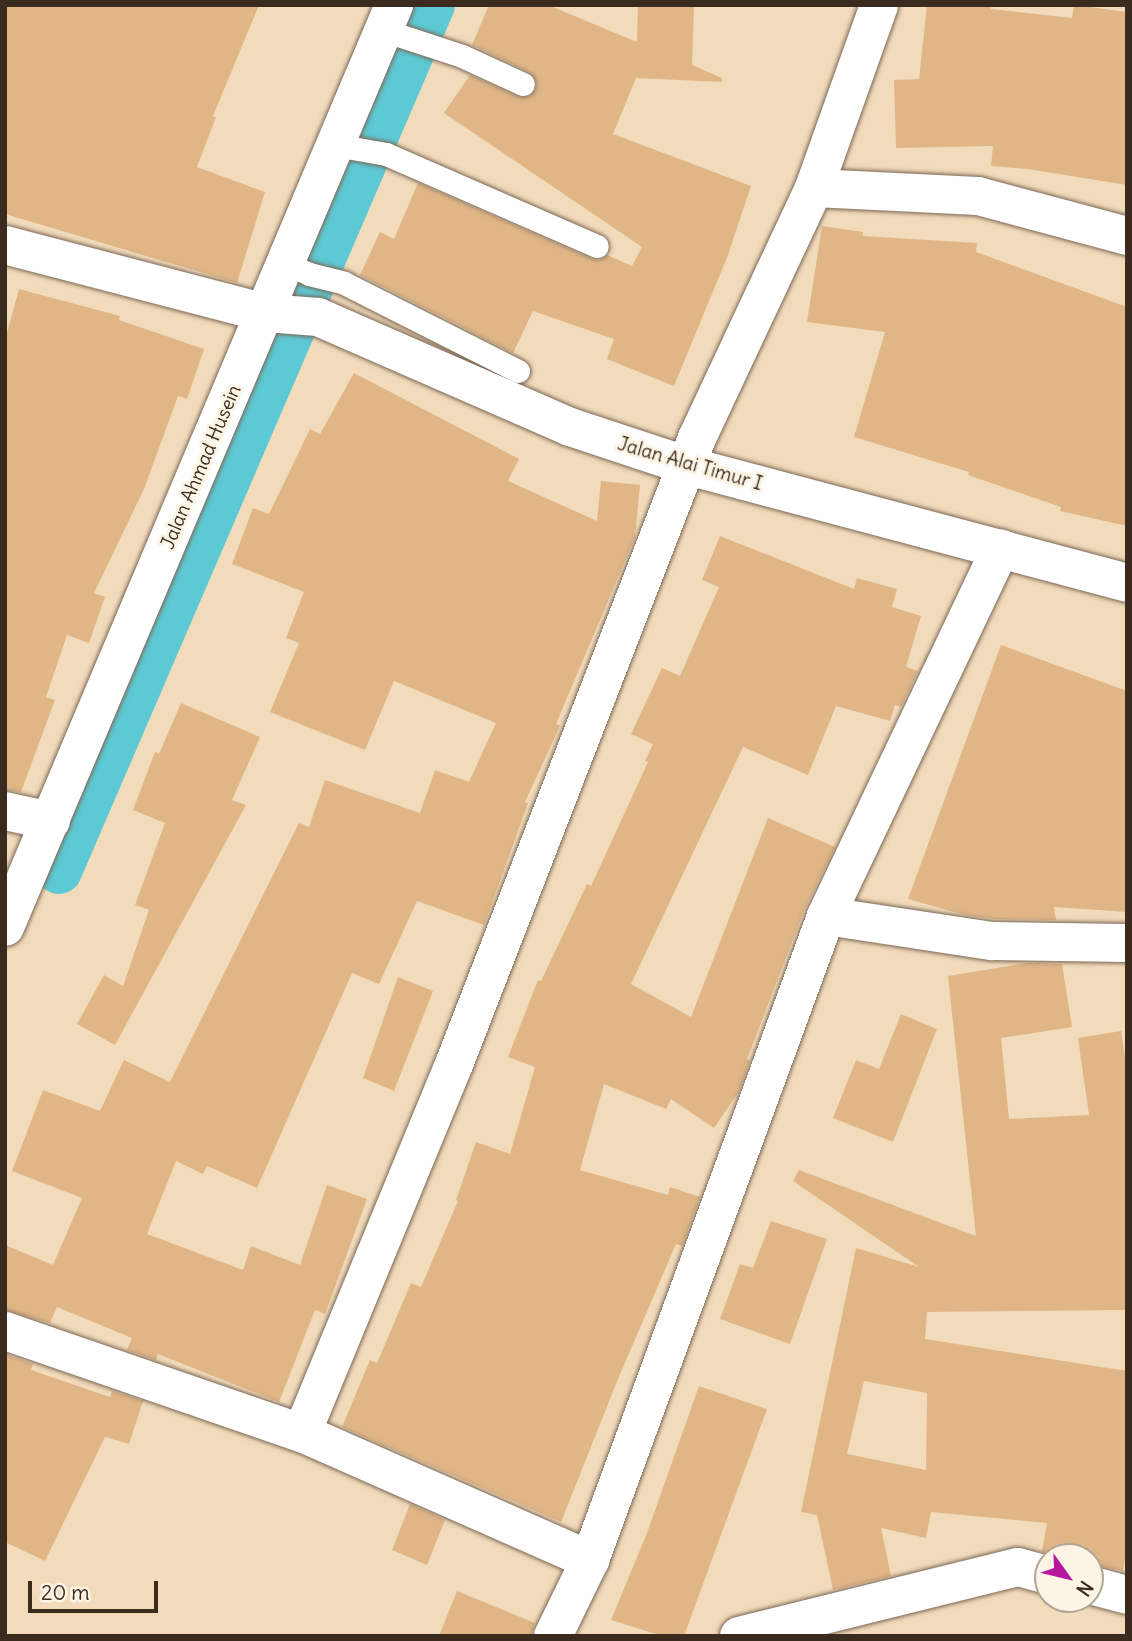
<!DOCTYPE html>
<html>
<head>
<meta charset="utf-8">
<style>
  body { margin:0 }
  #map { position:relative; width:1132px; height:1641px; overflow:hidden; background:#f2dbbb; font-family:Delius,sans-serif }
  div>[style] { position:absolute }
  .canal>* { height:46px; margin:-23px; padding:0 23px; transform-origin:23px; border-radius:23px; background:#5dc9d4 }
  .building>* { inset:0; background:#e0b687 }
  .roads { filter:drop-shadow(0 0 2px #7b6855) drop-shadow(0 0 2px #7b6855) }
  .service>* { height:23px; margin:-11.5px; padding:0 11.5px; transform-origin:11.5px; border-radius:11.5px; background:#fff }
  .minor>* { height:38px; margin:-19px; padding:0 19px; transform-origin:19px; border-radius:19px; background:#fff }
  .secondary>* { height:38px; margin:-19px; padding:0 19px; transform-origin:19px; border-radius:19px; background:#fff }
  span { translate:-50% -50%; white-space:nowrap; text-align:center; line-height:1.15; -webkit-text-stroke:6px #fcf5e5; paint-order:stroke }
  .street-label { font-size:19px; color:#3b2a1e }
  .frame { position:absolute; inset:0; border:7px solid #3b2a1e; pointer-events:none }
  .north { position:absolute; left:1034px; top:1543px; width:70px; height:70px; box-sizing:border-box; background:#fcf5e5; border:2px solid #afa495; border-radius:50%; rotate:124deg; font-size:19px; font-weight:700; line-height:28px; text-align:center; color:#3b2a1e }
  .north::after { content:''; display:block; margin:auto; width:24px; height:32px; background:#b5179e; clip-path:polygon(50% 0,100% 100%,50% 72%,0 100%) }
  .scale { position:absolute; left:28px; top:1581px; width:130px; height:32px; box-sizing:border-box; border:4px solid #3b2a1e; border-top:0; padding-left:9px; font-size:21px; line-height:24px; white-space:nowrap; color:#3b2a1e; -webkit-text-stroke:5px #fcf5e5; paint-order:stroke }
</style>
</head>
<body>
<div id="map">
  <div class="canal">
    <div style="left:59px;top:871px;width:943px;rotate:-66.7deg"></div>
  </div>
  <div class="building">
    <div style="clip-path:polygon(5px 5px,259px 5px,213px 116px,216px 117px,197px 167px,265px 192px,237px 283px,5px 214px)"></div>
    <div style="clip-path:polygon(489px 5px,548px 5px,637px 42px,638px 5px,694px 5px,692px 65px,722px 78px,722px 82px,636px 78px,613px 134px,751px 186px,728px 255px,674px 386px,607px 359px,614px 339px,533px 311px,513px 353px,360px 275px,380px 232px,394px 239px,418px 183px,592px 259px,599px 260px,607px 255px,632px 266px,642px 247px,444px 113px,470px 75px,518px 97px,530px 96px,536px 89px,537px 82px,529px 72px,472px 45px)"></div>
    <div style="clip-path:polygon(927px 5px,991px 5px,991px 9px,1072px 18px,1074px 5px,1127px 12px,1127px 185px,1028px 169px,991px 166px,993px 146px,896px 148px,894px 80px,919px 79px)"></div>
    <div style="clip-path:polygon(822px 226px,863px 232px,863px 236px,977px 243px,976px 252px,1127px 307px,1127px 526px,1060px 511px,1061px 507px,968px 475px,969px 472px,854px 437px,885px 332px,807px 322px)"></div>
    <div style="clip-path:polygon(19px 289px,120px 316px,119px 320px,204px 349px,187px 399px,178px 396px,144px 489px,94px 593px,105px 597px,89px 643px,67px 635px,46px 697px,55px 700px,21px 792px,5px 790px,5px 340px)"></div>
    <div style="clip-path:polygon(354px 373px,519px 459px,508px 481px,597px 521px,601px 481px,640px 485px,635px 537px,556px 724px,560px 726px,525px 802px,528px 803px,484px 925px,417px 901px,379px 984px,352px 973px,257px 1188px,207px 1166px,203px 1174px,176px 1161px,147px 1234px,243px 1270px,251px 1246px,300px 1265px,327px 1185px,367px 1199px,325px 1314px,315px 1310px,279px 1402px,158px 1354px,156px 1360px,127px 1350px,132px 1338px,57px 1307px,50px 1323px,5px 1310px,5px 1245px,53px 1265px,82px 1198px,12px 1171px,43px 1090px,100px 1111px,124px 1060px,170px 1082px,299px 823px,309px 827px,325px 780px,420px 813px,435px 770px,469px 782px,496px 723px,394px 681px,365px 750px,270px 712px,299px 643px,286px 638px,304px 592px,232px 564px,253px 508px,269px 514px,310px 429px,320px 434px)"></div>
    <div style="clip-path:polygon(720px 536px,854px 589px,857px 578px,897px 589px,892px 607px,921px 616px,906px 667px,918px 671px,901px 707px,895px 705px,890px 721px,836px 706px,808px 775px,743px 747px,631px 984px,691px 1017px,768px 818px,835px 847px,805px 908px,747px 1059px,750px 1061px,738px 1093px,714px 1128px,671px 1099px,666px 1109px,604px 1084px,580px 1170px,668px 1195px,670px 1187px,700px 1197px,682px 1246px,676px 1244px,618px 1379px,561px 1522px,342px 1427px,370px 1360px,377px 1363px,411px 1283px,421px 1287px,458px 1201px,456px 1200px,476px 1142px,510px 1154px,535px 1067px,508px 1057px,538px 980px,541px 981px,587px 884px,591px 886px,648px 762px,645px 761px,653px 744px,631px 734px,662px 668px,680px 676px,719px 587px,702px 580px)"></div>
    <div style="clip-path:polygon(1001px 645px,1127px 691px,1127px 912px,1054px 907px,1056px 920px,994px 919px,965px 915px,908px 899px)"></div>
    <div style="clip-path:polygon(181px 703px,260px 737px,232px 800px,246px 805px,115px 1045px,77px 1024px,104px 975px,123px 986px,149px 910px,135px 905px,165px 823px,133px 810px,155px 752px,159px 754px)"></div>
    <div style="clip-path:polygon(evenodd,1027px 963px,1062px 964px,1072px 1027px,1001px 1038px,1009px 1119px,1089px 1115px,1078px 1038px,1121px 1031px,1127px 1070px,1127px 1310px,927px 1312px,925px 1339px,1127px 1371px,1127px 1546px,1123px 1571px,1090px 1564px,1090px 1557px,1059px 1557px,1042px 1551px,1047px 1523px,931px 1512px,926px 1538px,881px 1528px,891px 1576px,833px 1590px,817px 1515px,801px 1512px,856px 1248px,919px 1267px,793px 1181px,799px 1170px,976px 1236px,948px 976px,1027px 963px,864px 1381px,927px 1393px,926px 1470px,847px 1454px,864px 1381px)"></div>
    <div style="clip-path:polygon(398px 977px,433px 991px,394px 1091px,363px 1078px)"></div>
    <div style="clip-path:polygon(901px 1014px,937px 1029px,893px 1142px,833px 1118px,856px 1060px,879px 1069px)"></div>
    <div style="clip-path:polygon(771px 1221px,827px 1239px,790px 1344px,720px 1319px,740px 1264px,753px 1268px)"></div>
    <div style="clip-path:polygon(5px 1354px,33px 1364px,31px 1370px,110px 1397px,112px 1391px,143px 1401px,129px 1444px,105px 1437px,45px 1561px,5px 1542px)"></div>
    <div style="clip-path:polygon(699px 1386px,767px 1409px,684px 1636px,662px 1636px,611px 1620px,647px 1533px)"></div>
    <div style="clip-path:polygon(410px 1504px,445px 1520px,427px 1565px,392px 1550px)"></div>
    <div style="clip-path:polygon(457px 1591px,535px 1623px,531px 1636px,439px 1636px)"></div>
  </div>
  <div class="roads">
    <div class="service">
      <div style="left:383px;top:30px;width:83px;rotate:18.2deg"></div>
      <div style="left:462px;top:56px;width:67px;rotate:24.7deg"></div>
      <div style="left:335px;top:145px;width:52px;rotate:10deg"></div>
      <div style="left:386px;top:154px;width:230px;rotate:23.6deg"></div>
      <div style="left:286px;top:264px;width:25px;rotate:23deg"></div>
      <div style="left:309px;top:274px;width:36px;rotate:14deg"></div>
      <div style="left:344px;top:283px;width:195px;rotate:26.8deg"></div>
    </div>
    <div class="minor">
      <div style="left:814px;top:188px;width:164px;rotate:2.8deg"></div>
      <div style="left:978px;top:196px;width:154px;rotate:15deg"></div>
      <div style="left:5px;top:245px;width:270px;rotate:14.6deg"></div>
      <div style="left:266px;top:313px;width:52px;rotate:4.4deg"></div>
      <div style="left:318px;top:317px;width:275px;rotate:23.6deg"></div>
      <div style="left:570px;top:427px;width:124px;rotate:18.3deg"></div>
      <div style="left:688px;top:466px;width:454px;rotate:14.9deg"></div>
      <div style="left:5px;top:811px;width:47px;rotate:12.3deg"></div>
      <div style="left:826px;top:916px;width:168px;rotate:8.6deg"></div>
      <div style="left:992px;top:941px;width:135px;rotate:0.8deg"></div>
      <div style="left:5px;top:1331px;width:314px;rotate:19deg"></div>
      <div style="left:302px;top:1433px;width:315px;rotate:23.8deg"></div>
      <div style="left:302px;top:1433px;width:396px;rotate:-67.6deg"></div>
      <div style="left:453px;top:1067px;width:675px;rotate:-68.8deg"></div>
      <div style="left:697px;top:438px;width:276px;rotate:-64.9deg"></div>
      <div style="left:814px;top:188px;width:194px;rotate:-70.4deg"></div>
      <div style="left:1090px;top:1585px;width:38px;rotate:15deg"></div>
      <div style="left:553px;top:1636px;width:85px;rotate:-64deg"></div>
      <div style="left:590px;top:1560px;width:686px;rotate:-69.87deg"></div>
      <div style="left:826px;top:916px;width:407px;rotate:-64.6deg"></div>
      <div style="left:739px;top:1636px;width:287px;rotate:-13.9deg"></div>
      <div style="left:1018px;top:1567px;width:31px;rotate:15deg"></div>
    </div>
    <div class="secondary">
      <div style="left:5px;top:927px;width:1001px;rotate:-67.12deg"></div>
    </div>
  </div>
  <div class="street-label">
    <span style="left:690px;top:464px;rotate:16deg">Jalan Alai Timur I</span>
    <span style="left:201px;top:467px;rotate:-67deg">Jalan Ahmad Husein</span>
  </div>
  <div class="frame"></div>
  <div class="north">N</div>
  <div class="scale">20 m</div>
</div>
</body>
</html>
